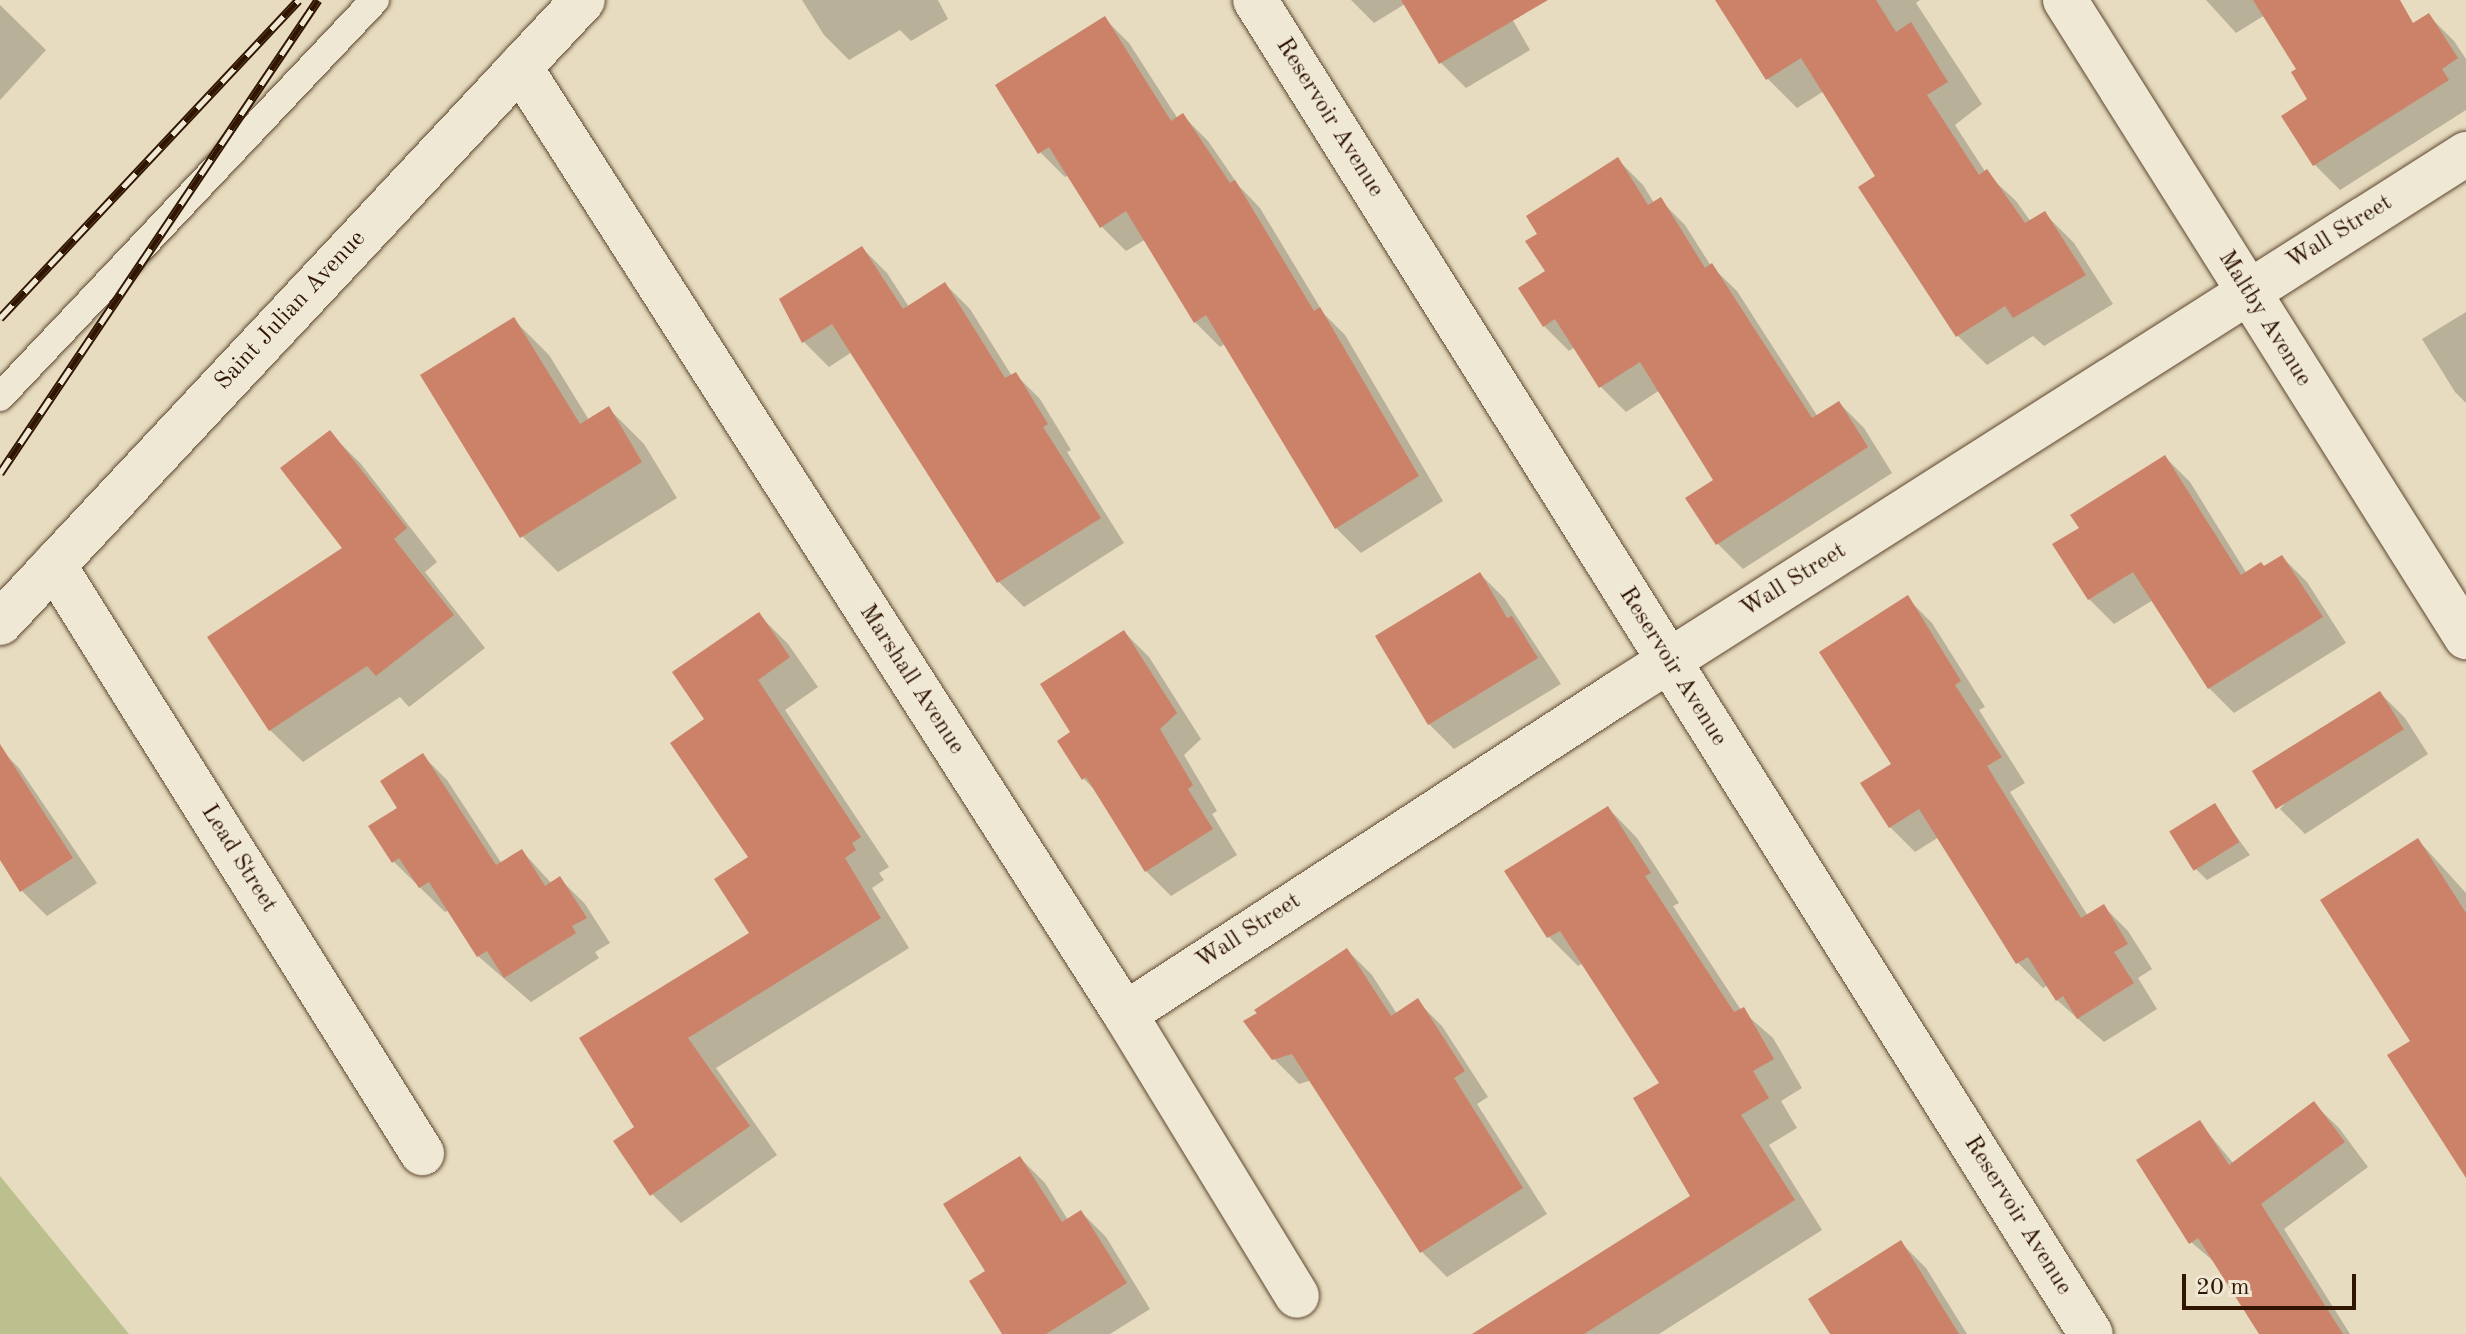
<!DOCTYPE html>
<html>
<head>
<meta charset="utf-8">
<style>
	body { margin:0 }
	#map { position:relative; width:2466px; height:1334px; overflow:hidden; background:#e7dcbf; font-family:"Old Standard TT",serif }
	div>[style] { position:absolute }
	.green>* { inset:0; background:#bcbf8e }
	.shadow>* { inset:0; background:#0003 }
	.building>* { inset:0; background:#cb8269; transform-origin:0 0 }
	.roads { filter:drop-shadow(0 0 2px #5e4730) drop-shadow(0 0 2px #5e4730) }
	.service>* { height:28px; margin:-14px; padding:0 14px; transform-origin:14px; border-radius:14px; background:#efe8d5 }
	.minor>* { height:44px; margin:-22px; padding:0 22px; transform-origin:22px; border-radius:22px; background:#efe8d5 }
	.tertiary>* { height:44px; margin:-22px; padding:0 22px; transform-origin:22px; border-radius:22px; background:#efe8d5 }
	.rail>* { height:9px; margin-top:-4.5px; transform-origin:0; background:repeating-linear-gradient(90deg,#efe8d5 0 18px,#301500 0 36px); box-sizing:border-box; border-block:2px solid #301500 }
	span { translate:-50% -50%; white-space:nowrap; text-align:center; line-height:1.15; -webkit-text-stroke:8px #efe8d5; paint-order:stroke }
	.street-label { font-size:24px; color:#301500 }
	.scale { position:absolute; left:2182px; top:1274px; width:174px; height:36px; box-sizing:border-box; border:4px solid #301500; border-top:0; padding-left:10px; font-size:24px; line-height:28px; white-space:nowrap; color:#301500; -webkit-text-stroke:6px #efe8d5; paint-order:stroke }
</style>
</head>
<body>
<div id="map">
	<div class="green">
		<i style="clip-path:polygon(0 1176px,129px 1334px,0 1334px)"></i>
	</div>
	<div class="shadow">
		<i style="clip-path:polygon(802px 0,938px 0,948px 19px,911px 41px,900px 30px,849px 60px,824px 35px)"></i>
		<i style="clip-path:polygon(1351px 0,1501px 0,1530px 50px,1466px 88px,1441px 63px,1405px 4px,1374px 23px)"></i>
		<i style="clip-path:polygon(1729px 0,1920px 0,1916px 3px,1982px 104px,1955px 125px,1986px 173px,2016px 201px,2031px 222px,2045px 214px,2074px 243px,2113px 304px,2044px 346px,2033px 336px,1987px 365px,1958px 336px,1861px 187px,1878px 176px,1824px 91px,1797px 108px,1768px 79px)"></i>
		<i style="clip-path:polygon(2206px 0,2356px 0,2414px 25px,2429px 16px,2454px 41px,2466px 59px,2466px 110px,2340px 190px,2315px 165px,2284px 116px,2310px 100px,2299px 69px,2265px 15px,2236px 33px)"></i>
		<i style="clip-path:polygon(0 5px,46px 50px,0 100px)"></i>
		<i style="clip-path:polygon(1104px 18px,1129px 43px,1178px 119px,1183px 116px,1208px 141px,1239px 186px,1260px 208px,1324px 314px,1345px 335px,1443px 501px,1361px 553px,1336px 528px,1226px 343px,1220px 347px,1195px 322px,1146px 239px,1126px 251px,1101px 226px,1069px 175px,1065px 177px,1040px 152px)"></i>
		<i style="clip-path:polygon(1618px 160px,1643px 185px,1654px 203px,1660px 200px,1685px 225px,1711px 266px,1737px 291px,1818px 417px,1839px 403px,1864px 428px,1892px 473px,1743px 569px,1718px 544px,1688px 498px,1716px 481px,1660px 390px,1626px 412px,1601px 387px,1575px 347px,1569px 351px,1544px 326px,1547px 272px,1540px 235px)"></i>
		<i style="clip-path:polygon(862px 248px,887px 273px,909px 307px,945px 284px,970px 309px,1012px 376px,1015px 374px,1040px 399px,1071px 450px,1067px 452px,1124px 543px,1024px 607px,999px 582px,852px 352px,829px 367px,804px 342px,782px 300px)"></i>
		<i style="clip-path:polygon(2466px 312px,2466px 403px,2455px 392px,2422px 339px)"></i>
		<i style="clip-path:polygon(513px 319px,549px 355px,589px 420px,609px 409px,644px 444px,677px 498px,558px 572px,522px 536px)"></i>
		<i style="clip-path:polygon(329px 432px,361px 464px,437px 562px,425px 572px,485px 648px,409px 707px,400px 697px,303px 762px,270px 730px,345px 548px)"></i>
		<i style="clip-path:polygon(2165px 457px,2190px 482px,2247px 574px,2282px 557px,2307px 582px,2346px 643px,2234px 713px,2209px 688px,2153px 600px,2114px 624px,2089px 599px,2081px 528px)"></i>
		<i style="clip-path:polygon(1480px 574px,1505px 599px,1561px 684px,1454px 749px,1429px 724px)"></i>
		<i style="clip-path:polygon(1907px 598px,1932px 623px,1985px 707px,1979px 710px,2025px 783px,2010px 792px,2088px 916px,2103px 906px,2128px 931px,2152px 969px,2138px 978px,2157px 1009px,2104px 1042px,2057px 1000px,2048px 985px,2043px 988px,2018px 963px,1939px 837px,1915px 852px,1890px 827px)"></i>
		<i style="clip-path:polygon(759px 615px,788px 644px,818px 687px,785px 710px,889px 867px,879px 873px,884px 880px,872px 888px,909px 948px,716px 1068px,777px 1155px,681px 1223px,652px 1194px,637px 1127px,581px 1039px,752px 933px,750px 858px,707px 719px)"></i>
		<i style="clip-path:polygon(1124px 632px,1149px 657px,1201px 739px,1184px 755px,1217px 811px,1212px 814px,1237px 855px,1171px 896px,1146px 871px,1099px 794px,1084px 779px,1060px 742px,1073px 733px)"></i>
		<i style="clip-path:polygon(2380px 693px,2405px 718px,2428px 754px,2305px 834px,2280px 809px)"></i>
		<i style="clip-path:polygon(0 749px,19px 768px,97px 883px,47px 916px,22px 891px,0 857px)"></i>
		<i style="clip-path:polygon(422px 755px,447px 780px,502px 864px,522px 851px,552px 884px,560px 879px,585px 904px,610px 943px,595px 952px,599px 958px,531px 1002px,478px 956px,449px 910px,445px 912px,393px 861px,400px 808px)"></i>
		<i style="clip-path:polygon(2214px 806px,2250px 855px,2207px 880px,2195px 868px,2172px 831px)"></i>
		<i style="clip-path:polygon(1608px 808px,1637px 838px,1679px 903px,1673px 906px,1741px 1010px,1773px 1038px,1802px 1088px,1781px 1101px,1797px 1128px,1769px 1145px,1822px 1230px,1659px 1334px,1498px 1334px,1693px 1197px,1662px 1083px,1583px 963px,1578px 966px,1549px 937px,1507px 872px)"></i>
		<i style="clip-path:polygon(2418px 840px,2466px 893px,2466px 1174px,2413px 1041px)"></i>
		<i style="clip-path:polygon(1347px 950px,1372px 975px,1397px 1014px,1417px 1001px,1442px 1026px,1488px 1097px,1477px 1104px,1547px 1214px,1447px 1277px,1422px 1252px,1312px 1080px,1299px 1084px,1274px 1059px)"></i>
		<i style="clip-path:polygon(2314px 1104px,2339px 1128px,2368px 1167px,2284px 1229px,2350px 1334px,2261px 1334px,2218px 1265px,2191px 1242px,2199px 1122px,2234px 1164px)"></i>
		<i style="clip-path:polygon(1020px 1158px,1045px 1183px,1068px 1220px,1081px 1212px,1106px 1237px,1150px 1309px,1110px 1334px,1005px 1334px,987px 1272px)"></i>
		<i style="clip-path:polygon(1901px 1243px,1926px 1268px,1967px 1334px,1832px 1334px)"></i>
	</div>
	<div class="building">
		<i style="clip-path:polygon(1401px 0,1548px 0,1439px 64px)"></i>
		<i style="clip-path:polygon(1715px 0,1876px 0,1896px 32px,1911px 22px,1948px 82px,1927px 95px,1979px 175px,1987px 169px,2025px 223px,2045px 211px,2086px 275px,2013px 318px,2005px 306px,1956px 337px,1858px 187px,1875px 176px,1801px 58px,1766px 80px)"></i>
		<i style="clip-path:polygon(2253px 0,2400px 0,2413px 23px,2429px 13px,2458px 58px,2442px 69px,2449px 80px,2313px 166px,2281px 116px,2307px 99px,2291px 72px,2296px 69px)"></i>
		<i style="clip-path:polygon(1105px 16px,1171px 121px,1183px 113px,1230px 183px,1235px 180px,1314px 311px,1320px 307px,1419px 476px,1335px 529px,1206px 315px,1194px 323px,1126px 211px,1100px 228px,1049px 147px,1038px 154px,995px 85px)"></i>
		<i style="clip-path:polygon(1618px 157px,1648px 205px,1661px 197px,1705px 268px,1712px 263px,1812px 418px,1839px 401px,1868px 447px,1716px 545px,1685px 498px,1713px 480px,1640px 362px,1599px 388px,1555px 319px,1543px 327px,1518px 288px,1545px 271px,1525px 241px,1537px 234px,1526px 216px)"></i>
		<i style="clip-path:polygon(862px 246px,903px 309px,945px 282px,1005px 378px,1016px 372px,1048px 424px,1043px 427px,1101px 518px,997px 583px,832px 324px,802px 343px,779px 299px)"></i>
		<i style="clip-path:polygon(514px 317px,580px 424px,609px 406px,642px 462px,520px 538px,420px 375px)"></i>
		<i style="clip-path:polygon(330px 430px,407px 528px,394px 539px,454px 615px,376px 676px,367px 666px,269px 731px,207px 637px,342px 548px,280px 468px)"></i>
		<i style="clip-path:polygon(2165px 455px,2241px 575px,2261px 562px,2264px 566px,2282px 555px,2323px 617px,2208px 689px,2133px 572px,2088px 600px,2052px 544px,2079px 528px,2070px 515px)"></i>
		<i style="clip-path:polygon(1480px 572px,1507px 618px,1512px 616px,1538px 658px,1428px 725px,1375px 636px)"></i>
		<i style="clip-path:polygon(1908px 595px,1961px 681px,1955px 685px,2002px 757px,1987px 766px,2081px 918px,2104px 904px,2128px 944px,2114px 952px,2134px 983px,2077px 1019px,2063px 996px,2056px 1001px,2028px 957px,2016px 964px,1919px 809px,1889px 828px,1860px 783px,1891px 764px,1819px 652px)"></i>
		<i style="clip-path:polygon(759px 612px,790px 657px,758px 680px,861px 837px,852px 843px,856px 850px,845px 858px,881px 918px,688px 1038px,750px 1126px,650px 1196px,613px 1141px,634px 1127px,579px 1038px,749px 933px,714px 879px,748px 857px,670px 743px,704px 719px,672px 672px)"></i>
		<i style="clip-path:polygon(1124px 630px,1177px 713px,1160px 729px,1193px 785px,1188px 789px,1213px 829px,1145px 872px,1086px 777px,1082px 780px,1057px 741px,1070px 732px,1040px 684px)"></i>
		<i style="left:2380px;top:691px;width:45px;height:151px;rotate:58deg"></i>
		<i style="clip-path:polygon(0 744px,73px 858px,20px 892px,0 860px)"></i>
		<i style="clip-path:polygon(423px 753px,496px 865px,522px 849px,545px 886px,560px 876px,587px 918px,572px 926px,576px 933px,504px 978px,487px 951px,477px 957px,429px 882px,419px 888px,399px 858px,392px 863px,368px 826px,397px 808px,380px 781px)"></i>
		<i style="left:2215px;top:803px;width:46px;height:54px;rotate:58deg"></i>
		<i style="clip-path:polygon(1608px 806px,1651px 873px,1645px 876px,1734px 1012px,1744px 1007px,1774px 1059px,1753px 1071px,1769px 1098px,1741px 1115px,1795px 1200px,1584px 1334px,1472px 1334px,1690px 1196px,1633px 1098px,1659px 1083px,1560px 931px,1547px 938px,1504px 871px)"></i>
		<i style="clip-path:polygon(2418px 838px,2466px 913px,2466px 1178px,2387px 1055px,2410px 1041px,2320px 900px)"></i>
		<i style="clip-path:polygon(1347px 948px,1391px 1016px,1418px 998px,1465px 1071px,1454px 1078px,1523px 1188px,1420px 1253px,1292px 1054px,1272px 1060px,1243px 1021px,1257px 1013px,1254px 1010px)"></i>
		<i style="clip-path:polygon(2314px 1101px,2345px 1142px,2261px 1204px,2343px 1334px,2259px 1334px,2198px 1238px,2189px 1244px,2136px 1160px,2200px 1120px,2229px 1165px)"></i>
		<i style="clip-path:polygon(1020px 1156px,1062px 1222px,1081px 1210px,1127px 1283px,1046px 1334px,1002px 1334px,969px 1281px,985px 1271px,943px 1204px)"></i>
		<i style="clip-path:polygon(1901px 1240px,1959px 1334px,1830px 1334px,1808px 1299px)"></i>
	</div>
	<div class="roads">
		<div class="service">
			<i style="left:0;top:397px;width:546px;rotate:-46.63deg"></i>
		</div>
		<div class="minor">
			<i style="left:1255px;top:0;width:1574px;rotate:57.93deg"></i>
			<i style="left:520px;top:67px;width:1124px;rotate:57.43deg"></i>
			<i style="left:1125px;top:1014px;width:330px;rotate:58.6deg"></i>
			<i style="left:54px;top:565px;width:694px;rotate:57.96deg"></i>
			<i style="left:1125px;top:1014px;width:594px;rotate:-33.05deg"></i>
			<i style="left:1623px;top:690px;width:999px;rotate:-32.45deg"></i>
		</div>
		<div class="tertiary">
			<i style="left:2065px;top:0;width:753px;rotate:57.81deg"></i>
			<i style="left:0;top:623px;width:853px;rotate:-46.9deg"></i>
		</div>
	</div>
	<div class="rail">
		<i style="left:0;top:318px;width:436px;rotate:-46.8deg"></i>
		<i style="left:0;top:473px;width:570px;rotate:-56.09deg"></i>
	</div>
	<div class="street-label">
		<span style="left:1329px;top:118px;rotate:58deg">Reservoir Avenue</span>
		<span style="left:2340px;top:233px;rotate:-32deg">Wall Street</span>
		<span style="left:291px;top:311px;rotate:-47deg">Saint Julian Avenue</span>
		<span style="left:2264px;top:319px;rotate:58deg">Maltby Avenue</span>
		<span style="left:1794px;top:581px;rotate:-32deg">Wall Street</span>
		<span style="left:1672px;top:667px;rotate:58deg">Reservoir Avenue</span>
		<span style="left:911px;top:680px;rotate:57deg">Marshall Avenue</span>
		<span style="left:238px;top:859px;rotate:58deg">Lead Street</span>
		<span style="left:1249px;top:932px;rotate:-33deg">Wall Street</span>
		<span style="left:2017px;top:1216px;rotate:58deg">Reservoir Avenue</span>
	</div>
	<div class="scale">20 m</div>
</div>
</body>
</html>
